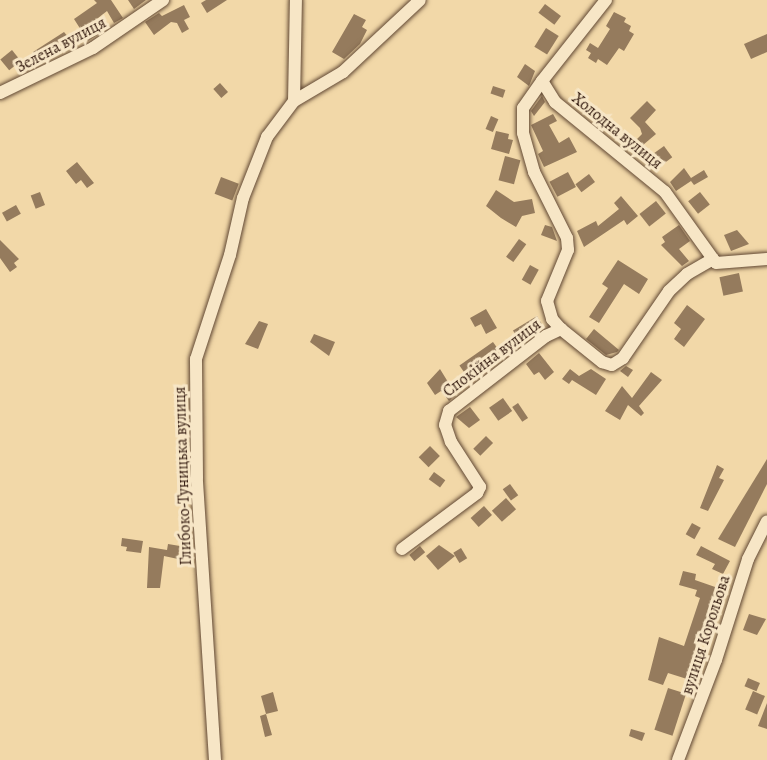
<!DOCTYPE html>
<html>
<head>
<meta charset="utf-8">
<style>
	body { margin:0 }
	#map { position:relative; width:767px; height:760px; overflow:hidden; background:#f2d8a8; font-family:Alegreya,serif }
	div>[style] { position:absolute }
	.building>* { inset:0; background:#957b5d; transform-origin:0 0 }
	.roads { filter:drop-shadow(0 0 2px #604733) drop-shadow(0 0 2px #604733) }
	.minor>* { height:12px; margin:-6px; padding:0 6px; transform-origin:6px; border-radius:6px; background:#f7e6c6 }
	span { translate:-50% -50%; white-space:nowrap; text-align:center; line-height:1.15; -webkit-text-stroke:6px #f7e6c6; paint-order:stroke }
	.street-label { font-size:16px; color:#30170c }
</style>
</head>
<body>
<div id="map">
	<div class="building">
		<i style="clip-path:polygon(94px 0,111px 0,123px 18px,114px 23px,107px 11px,93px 22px,99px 34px,88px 41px,74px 19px,97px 3px)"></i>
		<i style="clip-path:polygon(128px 0,146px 0,134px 9px)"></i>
		<i style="clip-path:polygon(206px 0,227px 0,207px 13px,201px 3px)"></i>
		<i style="left:545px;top:4px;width:20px;height:11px;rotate:37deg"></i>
		<i style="clip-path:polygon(184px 5px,190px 17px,184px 20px,189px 29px,182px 33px,177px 23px,171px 22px,154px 35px,145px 22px,159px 13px,162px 16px)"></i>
		<i style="clip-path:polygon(614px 12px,626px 18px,624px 22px,631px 26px,629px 31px,634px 34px,624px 51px,619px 48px,607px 65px,598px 59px,596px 63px,588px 58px,591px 53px,586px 50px,590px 43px,598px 48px,610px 29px,606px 26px)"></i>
		<i style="clip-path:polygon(354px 14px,366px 20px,362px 27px,367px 30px,360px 44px,344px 59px,332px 52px)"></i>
		<i style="left:546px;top:28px;width:15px;height:22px;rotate:32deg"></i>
		<i style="clip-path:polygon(64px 32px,75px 45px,38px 60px,33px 52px)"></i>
		<i style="clip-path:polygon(767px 34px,767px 52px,751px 59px,744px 44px)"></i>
		<i style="left:12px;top:50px;width:14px;height:15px;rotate:51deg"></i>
		<i style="clip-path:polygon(525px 64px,535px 71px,529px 86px,517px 77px)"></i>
		<i style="left:220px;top:83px;width:12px;height:9px;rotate:48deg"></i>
		<i style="left:493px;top:86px;width:13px;height:8px;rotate:18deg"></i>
		<i style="clip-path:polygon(542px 96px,545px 102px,534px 116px,531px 111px)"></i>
		<i style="clip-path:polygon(647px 101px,656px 110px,645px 122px,656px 134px,643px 145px,637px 139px,642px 134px,640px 128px,630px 118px)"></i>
		<i style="clip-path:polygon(553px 114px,557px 121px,549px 125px,559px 143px,569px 137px,577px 152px,544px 167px,538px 154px,543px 151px,531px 125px)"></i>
		<i style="left:491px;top:116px;width:8px;height:14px;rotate:23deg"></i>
		<i style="clip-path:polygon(496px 131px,509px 134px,508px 139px,513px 140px,509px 154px,491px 149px)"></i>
		<i style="left:664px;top:146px;width:14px;height:12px;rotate:54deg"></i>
		<i style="left:505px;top:156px;width:16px;height:25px;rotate:15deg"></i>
		<i style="clip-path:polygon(77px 162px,94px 183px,87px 188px,81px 180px,76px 184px,66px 171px)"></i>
		<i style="clip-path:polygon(684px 168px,691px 178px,704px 170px,708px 177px,694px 185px,691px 181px,676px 191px,670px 182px)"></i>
		<i style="left:568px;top:172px;width:17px;height:21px;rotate:62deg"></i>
		<i style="left:589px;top:174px;width:10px;height:17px;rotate:53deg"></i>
		<i style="left:221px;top:177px;width:19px;height:18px;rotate:21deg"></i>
		<i style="clip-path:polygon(496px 190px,514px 202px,532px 199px,535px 213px,522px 216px,516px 227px,501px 218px,486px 206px)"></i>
		<i style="left:40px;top:192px;width:14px;height:10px;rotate:69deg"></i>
		<i style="left:700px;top:192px;width:16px;height:15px;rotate:52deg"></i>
		<i style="clip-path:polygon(621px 196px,638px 216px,627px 225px,624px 220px,584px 247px,577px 231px,596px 221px,598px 226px,619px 209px,614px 203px)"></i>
		<i style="left:656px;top:201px;width:16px;height:21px;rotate:52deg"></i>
		<i style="left:16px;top:205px;width:10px;height:16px;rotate:61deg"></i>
		<i style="clip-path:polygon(545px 225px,552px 227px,557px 241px,541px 235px)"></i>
		<i style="clip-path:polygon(679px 225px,690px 241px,679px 249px,689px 261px,682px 266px,661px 245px,665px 242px,662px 237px)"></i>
		<i style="clip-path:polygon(737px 230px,749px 244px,731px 251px,724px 235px)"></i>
		<i style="left:519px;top:239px;width:9px;height:22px;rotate:36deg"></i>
		<i style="clip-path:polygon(0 240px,19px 259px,14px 263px,17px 267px,10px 272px,0 258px)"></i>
		<i style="clip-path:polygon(618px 260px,648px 279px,639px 294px,624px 284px,599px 323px,589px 317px,608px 288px,602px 284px)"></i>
		<i style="left:530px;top:265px;width:10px;height:17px;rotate:29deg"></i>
		<i style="left:739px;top:273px;width:19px;height:20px;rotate:78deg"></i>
		<i style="clip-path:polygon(687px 305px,705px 319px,684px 347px,674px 339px,681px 329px,674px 323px)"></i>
		<i style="clip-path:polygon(486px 309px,497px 328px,486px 334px,481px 324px,475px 327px,470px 318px)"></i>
		<i style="left:537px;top:316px;width:12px;height:28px;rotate:59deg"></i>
		<i style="clip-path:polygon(259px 321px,268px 324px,258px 349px,245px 344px)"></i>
		<i style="clip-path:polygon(594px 329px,619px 350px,617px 352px,606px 355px,586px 339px)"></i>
		<i style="clip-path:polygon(314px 334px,335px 342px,329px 356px,310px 342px)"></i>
		<i style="left:493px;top:342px;width:16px;height:41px;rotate:55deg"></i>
		<i style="clip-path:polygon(539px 353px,554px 372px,545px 380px,539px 372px,534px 375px,526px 364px)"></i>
		<i style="clip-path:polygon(626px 366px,633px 370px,628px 377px,620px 371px)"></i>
		<i style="clip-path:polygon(440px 369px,456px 395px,449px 401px,441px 391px,435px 395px,427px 383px)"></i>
		<i style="clip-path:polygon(570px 369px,579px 376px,591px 369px,606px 379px,596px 395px,572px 380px,569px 384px,562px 379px)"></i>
		<i style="clip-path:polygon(651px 372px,662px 380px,639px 406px,644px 413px,641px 416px,628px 405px,620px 420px,605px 411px,622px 386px,632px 398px)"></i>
		<i style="left:503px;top:398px;width:16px;height:17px;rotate:55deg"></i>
		<i style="left:518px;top:403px;width:18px;height:7px;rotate:56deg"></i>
		<i style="clip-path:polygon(470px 407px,480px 420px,469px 428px,456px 417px)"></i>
		<i style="left:486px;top:436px;width:10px;height:18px;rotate:45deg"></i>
		<i style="left:430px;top:446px;width:14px;height:16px;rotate:45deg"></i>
		<i style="clip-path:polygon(767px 459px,767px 484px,735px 547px,718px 539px)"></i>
		<i style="clip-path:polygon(717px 465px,724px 469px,719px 478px,724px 480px,708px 511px,700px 508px)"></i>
		<i style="left:434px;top:472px;width:14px;height:9px;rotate:36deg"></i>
		<i style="left:510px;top:484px;width:14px;height:9px;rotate:54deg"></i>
		<i style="left:506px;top:498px;width:15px;height:19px;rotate:48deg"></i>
		<i style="left:484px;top:506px;width:12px;height:18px;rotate:48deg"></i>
		<i style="left:692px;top:523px;width:10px;height:13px;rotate:29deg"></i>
		<i style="clip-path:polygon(122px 538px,143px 541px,141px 553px,126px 551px,127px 547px,121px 546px)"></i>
		<i style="clip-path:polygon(168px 544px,180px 546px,178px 559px,164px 556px,160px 588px,147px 588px,149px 547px,167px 550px)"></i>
		<i style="clip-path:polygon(439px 545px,455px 556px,438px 570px,426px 556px)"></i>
		<i style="left:420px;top:546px;width:8px;height:14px;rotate:50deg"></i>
		<i style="clip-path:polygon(701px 546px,730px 561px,723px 574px,712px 569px,715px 564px,696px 555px)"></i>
		<i style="left:461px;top:548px;width:12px;height:9px;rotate:59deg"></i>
		<i style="clip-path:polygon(683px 571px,696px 574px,695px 580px,718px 588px,687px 679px,668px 673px,663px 685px,648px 680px,659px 637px,684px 646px,700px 598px,695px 596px,697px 590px,679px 585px)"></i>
		<i style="clip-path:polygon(749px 614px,766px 619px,757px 635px,743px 630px)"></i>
		<i style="left:748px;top:678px;width:13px;height:9px;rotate:23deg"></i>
		<i style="left:668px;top:688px;width:19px;height:44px;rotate:18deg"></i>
		<i style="left:753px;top:691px;width:13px;height:20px;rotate:23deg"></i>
		<i style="clip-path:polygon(273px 692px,278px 711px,266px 714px,272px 735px,265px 737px,260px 716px,266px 714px,261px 696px)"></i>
		<i style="clip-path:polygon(767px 703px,767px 729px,758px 726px)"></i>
		<i style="clip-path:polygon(631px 729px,645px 733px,642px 741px,629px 736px)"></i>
	</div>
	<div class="roads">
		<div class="minor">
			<i style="left:606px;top:0;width:103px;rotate:128.3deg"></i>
			<i style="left:542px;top:81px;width:25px;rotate:58deg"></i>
			<i style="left:555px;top:102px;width:142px;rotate:39.3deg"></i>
			<i style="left:665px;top:192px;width:87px;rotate:54.3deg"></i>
			<i style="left:716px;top:263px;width:51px;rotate:-4.5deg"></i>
			<i style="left:542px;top:81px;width:33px;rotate:125deg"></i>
			<i style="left:523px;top:108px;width:25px;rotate:90deg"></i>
			<i style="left:523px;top:133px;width:41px;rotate:74.2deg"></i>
			<i style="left:534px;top:172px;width:74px;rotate:63.4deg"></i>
			<i style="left:567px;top:238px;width:12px;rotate:85deg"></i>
			<i style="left:568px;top:250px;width:55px;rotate:112.4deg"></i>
			<i style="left:547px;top:301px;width:19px;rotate:74deg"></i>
			<i style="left:552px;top:319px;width:13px;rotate:48deg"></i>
			<i style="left:561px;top:329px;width:53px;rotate:38.8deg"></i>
			<i style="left:602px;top:362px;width:10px;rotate:17deg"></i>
			<i style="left:612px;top:365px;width:13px;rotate:-32deg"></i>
			<i style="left:623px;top:358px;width:81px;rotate:-55.5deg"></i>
			<i style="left:669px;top:291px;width:25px;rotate:-43deg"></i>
			<i style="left:687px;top:274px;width:30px;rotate:-30deg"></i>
			<i style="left:0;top:93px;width:103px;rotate:-25.8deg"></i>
			<i style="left:93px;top:48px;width:85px;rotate:-34.4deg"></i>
			<i style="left:294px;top:101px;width:57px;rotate:-30.6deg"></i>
			<i style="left:343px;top:72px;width:105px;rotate:-43.1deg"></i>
			<i style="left:402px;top:549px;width:94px;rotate:-36.7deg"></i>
			<i style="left:477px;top:493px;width:7px;rotate:-63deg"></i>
			<i style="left:480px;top:487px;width:54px;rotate:-122.8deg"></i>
			<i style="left:451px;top:442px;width:18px;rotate:-109deg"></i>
			<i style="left:445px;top:425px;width:15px;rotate:-74deg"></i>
			<i style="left:449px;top:411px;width:123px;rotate:-37.7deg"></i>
			<i style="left:546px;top:336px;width:17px;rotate:-25deg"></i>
			<i style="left:215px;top:760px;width:283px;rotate:-93.7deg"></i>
			<i style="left:197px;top:478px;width:119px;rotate:-90.5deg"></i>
			<i style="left:196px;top:359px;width:109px;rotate:-71.9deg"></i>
			<i style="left:230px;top:255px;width:58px;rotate:-77.2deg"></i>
			<i style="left:243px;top:198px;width:66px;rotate:-68.5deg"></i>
			<i style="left:267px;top:137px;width:45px;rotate:-53.1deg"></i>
			<i style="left:294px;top:101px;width:101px;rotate:-88.9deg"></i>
			<i style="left:678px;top:760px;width:107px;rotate:-69.2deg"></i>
			<i style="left:716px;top:660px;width:106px;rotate:-72.4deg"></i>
			<i style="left:748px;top:559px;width:42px;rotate:-63.4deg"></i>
		</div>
	</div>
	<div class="street-label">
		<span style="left:61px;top:45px;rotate:-28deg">Зелена вулиця</span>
		<span style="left:617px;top:131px;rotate:39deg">Холодна вулиця</span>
		<span style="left:492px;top:358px;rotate:-37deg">Спокійна вулиця</span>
		<span style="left:183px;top:476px;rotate:-92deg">Глибоко-Туницька вулиця</span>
		<span style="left:706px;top:635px;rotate:-72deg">вулиця Корольова</span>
	</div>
</div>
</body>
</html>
